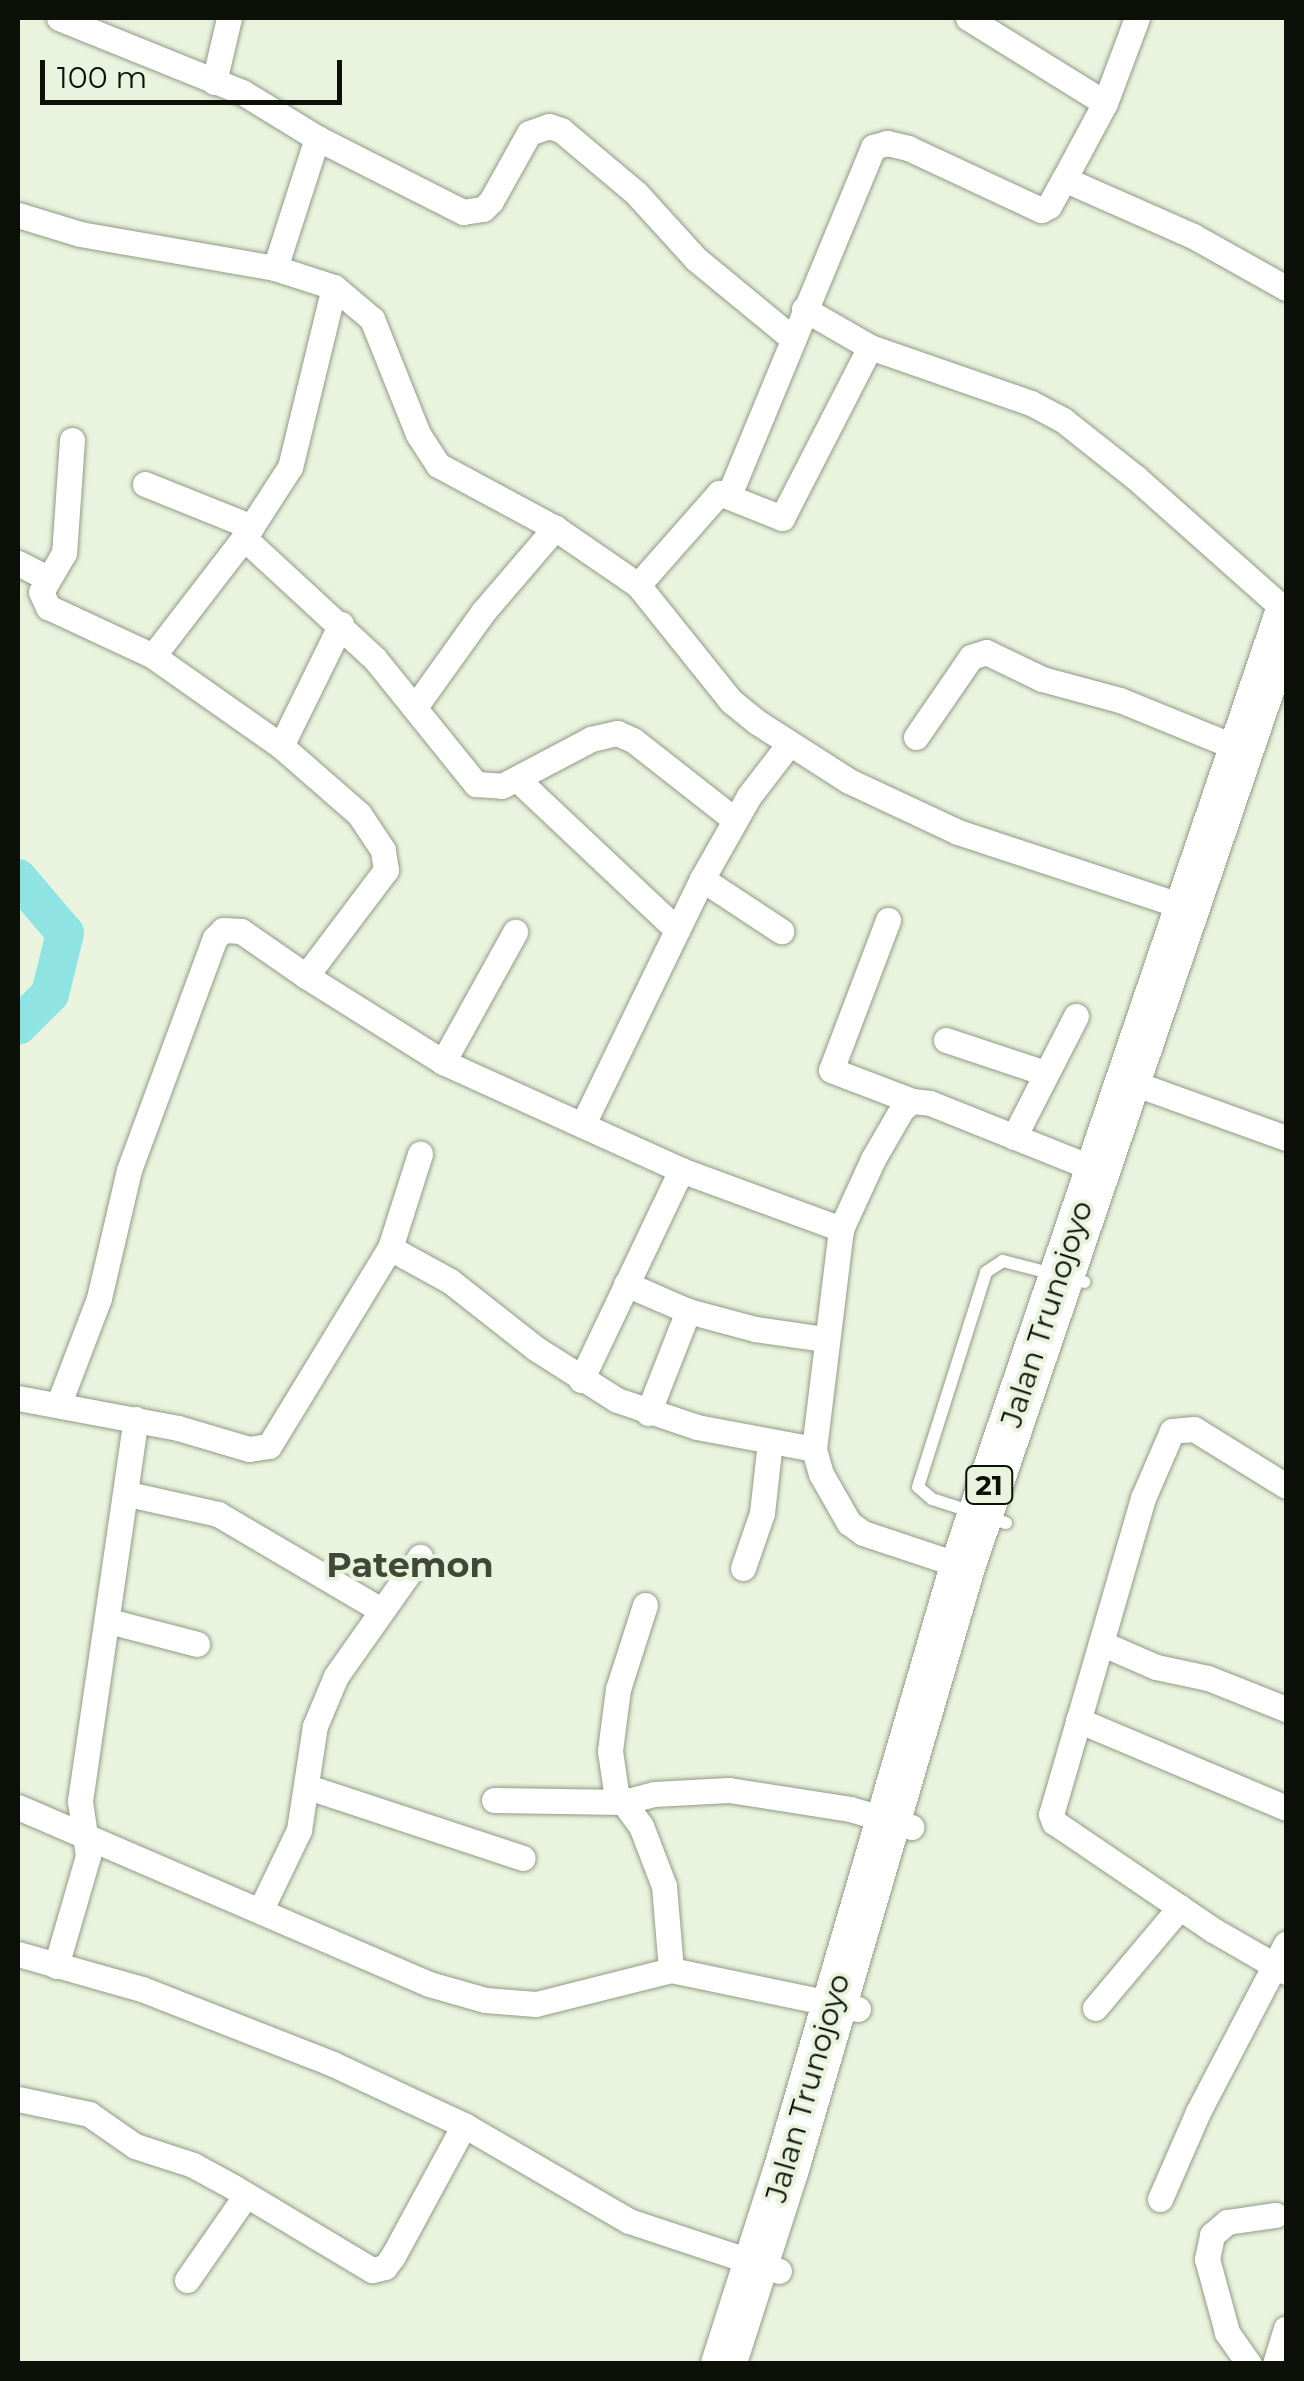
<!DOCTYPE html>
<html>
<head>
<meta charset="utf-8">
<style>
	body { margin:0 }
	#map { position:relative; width:1304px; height:2381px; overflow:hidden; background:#e9f3dd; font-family:Montserrat,sans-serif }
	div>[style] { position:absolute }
	.river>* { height:38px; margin:-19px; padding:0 19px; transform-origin:19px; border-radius:19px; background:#8fe4e3 }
	.roads { filter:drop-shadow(0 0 2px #919b87) drop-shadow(0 0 2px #919b87) }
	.lane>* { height:12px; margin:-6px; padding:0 6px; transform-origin:6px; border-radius:6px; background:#fff }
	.street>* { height:25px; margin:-12.5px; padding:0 12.5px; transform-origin:12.5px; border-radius:12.5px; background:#fff }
	.highway>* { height:45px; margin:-22.5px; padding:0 22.5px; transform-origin:22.5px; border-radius:22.5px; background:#fff }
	span { translate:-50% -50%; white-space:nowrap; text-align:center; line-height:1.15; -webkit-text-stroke:8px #e9f3dd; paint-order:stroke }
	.shield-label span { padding:2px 8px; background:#e9f3dd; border:2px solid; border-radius:8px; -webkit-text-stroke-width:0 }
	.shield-label { font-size:28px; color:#0d1009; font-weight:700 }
	.street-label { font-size:30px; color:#0d1009 }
	.quarter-label { font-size:35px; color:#404937; font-weight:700 }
	.frame { position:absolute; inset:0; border:20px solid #0d1009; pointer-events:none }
	.scale { position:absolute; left:40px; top:60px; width:302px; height:45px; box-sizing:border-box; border:5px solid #0d1009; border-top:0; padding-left:12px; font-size:30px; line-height:35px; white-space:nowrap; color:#0d1009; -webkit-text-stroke:8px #e9f3dd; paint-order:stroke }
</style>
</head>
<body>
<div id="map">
	<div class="river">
		<i style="left:18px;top:878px;width:72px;rotate:49.5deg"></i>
		<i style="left:65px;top:933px;width:63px;rotate:103.8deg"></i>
		<i style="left:50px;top:994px;width:45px;rotate:135deg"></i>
	</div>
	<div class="roads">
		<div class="lane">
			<i style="left:1006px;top:1523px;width:78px;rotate:-162deg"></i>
			<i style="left:932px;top:1499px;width:18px;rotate:-139deg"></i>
			<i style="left:918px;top:1487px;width:225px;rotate:-72.4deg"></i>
			<i style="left:986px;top:1272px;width:20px;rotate:-33deg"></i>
			<i style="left:1003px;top:1261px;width:84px;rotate:14.5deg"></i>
		</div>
		<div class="street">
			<i style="left:59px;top:18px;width:197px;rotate:22deg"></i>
			<i style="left:242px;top:92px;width:88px;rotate:31.5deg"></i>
			<i style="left:317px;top:138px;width:164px;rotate:26.9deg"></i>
			<i style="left:463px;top:212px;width:20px;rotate:-9deg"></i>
			<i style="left:483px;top:209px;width:11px;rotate:-45deg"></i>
			<i style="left:491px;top:201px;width:78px;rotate:-60.8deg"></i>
			<i style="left:529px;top:133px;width:21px;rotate:-19deg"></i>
			<i style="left:549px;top:126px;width:13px;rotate:18deg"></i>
			<i style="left:561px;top:130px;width:98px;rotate:40deg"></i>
			<i style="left:636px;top:193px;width:89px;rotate:47.7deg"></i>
			<i style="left:696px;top:259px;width:124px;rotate:39.5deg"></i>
			<i style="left:968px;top:18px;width:161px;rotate:31.8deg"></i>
			<i style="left:1105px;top:103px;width:91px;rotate:-69.4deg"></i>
			<i style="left:214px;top:82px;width:66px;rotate:-76.8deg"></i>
			<i style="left:1105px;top:103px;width:86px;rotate:118.3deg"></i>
			<i style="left:1064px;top:179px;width:141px;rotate:23.8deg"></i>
			<i style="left:1193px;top:236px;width:107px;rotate:29.2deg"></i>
			<i style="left:18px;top:215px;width:65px;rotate:17deg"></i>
			<i style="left:80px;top:234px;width:198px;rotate:9.9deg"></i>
			<i style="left:275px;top:268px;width:62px;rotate:17.9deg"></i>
			<i style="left:334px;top:287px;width:50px;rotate:40.1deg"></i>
			<i style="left:372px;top:319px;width:124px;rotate:68.2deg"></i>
			<i style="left:418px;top:434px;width:37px;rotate:57deg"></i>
			<i style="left:438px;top:465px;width:133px;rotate:28.3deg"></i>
			<i style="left:555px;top:528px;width:101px;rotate:34.5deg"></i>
			<i style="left:638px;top:585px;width:149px;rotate:51.3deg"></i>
			<i style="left:731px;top:701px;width:33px;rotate:39deg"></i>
			<i style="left:757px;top:722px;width:109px;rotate:32.7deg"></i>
			<i style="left:849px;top:781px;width:120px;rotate:25.1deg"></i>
			<i style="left:958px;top:832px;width:239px;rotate:18.3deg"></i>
			<i style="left:275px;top:268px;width:137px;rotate:-72.1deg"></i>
			<i style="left:334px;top:287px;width:185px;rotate:103.7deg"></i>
			<i style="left:290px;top:467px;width:85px;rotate:122.9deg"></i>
			<i style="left:244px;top:538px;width:178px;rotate:42.7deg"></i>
			<i style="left:375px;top:659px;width:161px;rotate:51.1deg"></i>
			<i style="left:476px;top:784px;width:26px;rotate:4deg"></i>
			<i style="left:502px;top:786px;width:101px;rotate:-27.8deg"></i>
			<i style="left:591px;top:739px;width:27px;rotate:-13deg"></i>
			<i style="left:617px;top:733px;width:17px;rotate:24deg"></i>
			<i style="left:633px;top:740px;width:130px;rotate:38.1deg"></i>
			<i style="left:804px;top:309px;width:76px;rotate:29.9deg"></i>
			<i style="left:870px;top:347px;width:170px;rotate:19.2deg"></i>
			<i style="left:1031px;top:403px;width:36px;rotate:28deg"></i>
			<i style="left:1063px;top:420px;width:92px;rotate:38.4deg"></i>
			<i style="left:1135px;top:477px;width:202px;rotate:41.6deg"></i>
			<i style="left:72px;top:440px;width:113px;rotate:94deg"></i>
			<i style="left:64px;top:553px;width:45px;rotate:120.5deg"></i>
			<i style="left:41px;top:592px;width:17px;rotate:65deg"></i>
			<i style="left:48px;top:607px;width:116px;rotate:25deg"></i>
			<i style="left:153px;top:656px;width:156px;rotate:35.1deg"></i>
			<i style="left:281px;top:746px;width:136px;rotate:-63.8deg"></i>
			<i style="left:145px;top:484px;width:115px;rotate:21.9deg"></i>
			<i style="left:729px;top:495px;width:377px;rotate:-67.5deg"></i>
			<i style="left:873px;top:147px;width:15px;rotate:-16deg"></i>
			<i style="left:887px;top:143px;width:22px;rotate:13deg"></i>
			<i style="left:908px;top:148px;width:147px;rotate:25deg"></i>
			<i style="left:1041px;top:210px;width:9px;rotate:-27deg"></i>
			<i style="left:1049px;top:206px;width:31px;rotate:-61deg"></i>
			<i style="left:18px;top:563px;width:31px;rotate:27deg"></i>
			<i style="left:638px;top:585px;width:123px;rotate:-48.6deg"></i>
			<i style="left:719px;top:493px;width:68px;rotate:21.6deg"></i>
			<i style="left:782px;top:518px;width:192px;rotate:-62.8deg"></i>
			<i style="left:153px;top:656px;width:149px;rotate:-52.4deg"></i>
			<i style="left:415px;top:707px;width:117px;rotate:-54.4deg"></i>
			<i style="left:483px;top:612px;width:111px;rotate:-49.4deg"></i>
			<i style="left:916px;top:737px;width:97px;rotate:-55.5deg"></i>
			<i style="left:971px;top:657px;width:16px;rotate:-18deg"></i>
			<i style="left:986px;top:652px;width:62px;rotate:25.7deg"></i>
			<i style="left:1042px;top:679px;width:81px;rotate:15.1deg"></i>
			<i style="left:1120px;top:700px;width:130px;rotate:22.2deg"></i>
			<i style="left:517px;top:779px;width:220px;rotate:43.3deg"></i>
			<i style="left:702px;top:879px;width:95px;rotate:33.4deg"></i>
			<i style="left:888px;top:920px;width:160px;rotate:110.8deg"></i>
			<i style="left:831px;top:1070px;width:87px;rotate:20.9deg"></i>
			<i style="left:306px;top:976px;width:162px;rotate:32.1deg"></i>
			<i style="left:443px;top:1062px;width:261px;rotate:24.4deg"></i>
			<i style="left:681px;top:1170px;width:171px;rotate:20.2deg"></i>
			<i style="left:946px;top:1040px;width:104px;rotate:18.4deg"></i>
			<i style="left:443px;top:1062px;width:149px;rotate:-61deg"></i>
			<i style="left:1125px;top:1080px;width:171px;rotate:19.8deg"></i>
			<i style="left:583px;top:1124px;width:272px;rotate:-64.1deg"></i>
			<i style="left:702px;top:879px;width:95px;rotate:-60.5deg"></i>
			<i style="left:749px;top:796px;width:66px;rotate:-52.4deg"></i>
			<i style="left:1014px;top:1137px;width:136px;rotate:-62.9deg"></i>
			<i style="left:390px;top:1248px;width:68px;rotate:28.8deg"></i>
			<i style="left:450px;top:1281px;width:108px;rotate:38.2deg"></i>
			<i style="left:535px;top:1348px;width:97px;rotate:32.4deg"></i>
			<i style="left:617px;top:1400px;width:84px;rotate:18.6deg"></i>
			<i style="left:697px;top:1427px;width:119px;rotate:10.6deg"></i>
			<i style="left:626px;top:1284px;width:68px;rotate:23.5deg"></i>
			<i style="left:688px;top:1311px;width:69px;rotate:15deg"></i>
			<i style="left:755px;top:1329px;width:71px;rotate:8.1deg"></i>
			<i style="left:581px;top:1380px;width:233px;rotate:-64.5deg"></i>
			<i style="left:18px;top:1398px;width:163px;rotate:10.6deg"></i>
			<i style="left:178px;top:1428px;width:74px;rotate:16.5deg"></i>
			<i style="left:249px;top:1449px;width:20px;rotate:-9deg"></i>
			<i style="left:269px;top:1446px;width:232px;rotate:-58.6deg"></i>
			<i style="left:390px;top:1248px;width:99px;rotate:-72.3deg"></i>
			<i style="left:59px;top:1403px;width:112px;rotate:-69.1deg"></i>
			<i style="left:99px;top:1298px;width:131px;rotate:-76.8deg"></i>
			<i style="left:129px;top:1170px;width:247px;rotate:-69.7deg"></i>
			<i style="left:215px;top:938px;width:11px;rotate:-45deg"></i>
			<i style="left:223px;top:930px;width:18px;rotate:3deg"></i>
			<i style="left:241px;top:931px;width:79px;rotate:34.7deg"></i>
			<i style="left:306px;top:976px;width:133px;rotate:-53deg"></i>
			<i style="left:386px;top:870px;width:20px;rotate:-99deg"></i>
			<i style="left:383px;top:850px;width:43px;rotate:-123.7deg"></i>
			<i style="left:359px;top:814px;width:103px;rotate:-138.9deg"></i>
			<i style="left:648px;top:1413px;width:110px;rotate:-68.6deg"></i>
			<i style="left:1286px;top:1486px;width:108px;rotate:-148.2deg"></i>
			<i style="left:1194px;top:1429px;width:22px;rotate:175deg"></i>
			<i style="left:1172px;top:1431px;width:73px;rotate:113.4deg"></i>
			<i style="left:1143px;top:1498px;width:329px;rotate:106.2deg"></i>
			<i style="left:1051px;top:1814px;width:9px;rotate:69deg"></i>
			<i style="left:1054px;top:1822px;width:192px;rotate:34.2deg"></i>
			<i style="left:1213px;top:1930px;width:84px;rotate:29.9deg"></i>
			<i style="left:128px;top:1494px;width:92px;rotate:12.5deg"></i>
			<i style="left:218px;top:1514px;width:187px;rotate:30.5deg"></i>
			<i style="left:962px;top:1566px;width:104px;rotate:-161.6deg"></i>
			<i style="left:863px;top:1533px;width:17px;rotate:-144deg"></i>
			<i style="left:849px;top:1523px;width:56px;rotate:-119.7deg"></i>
			<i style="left:821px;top:1474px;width:26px;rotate:-106deg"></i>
			<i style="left:814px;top:1449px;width:222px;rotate:-83deg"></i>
			<i style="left:841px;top:1229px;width:77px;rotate:-65.4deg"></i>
			<i style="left:873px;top:1159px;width:58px;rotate:-59.9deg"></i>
			<i style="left:902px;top:1109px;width:13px;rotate:-39deg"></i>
			<i style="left:912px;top:1101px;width:18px;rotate:6deg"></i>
			<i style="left:930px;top:1103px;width:178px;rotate:21.8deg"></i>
			<i style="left:743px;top:1568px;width:58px;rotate:-70.9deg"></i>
			<i style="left:762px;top:1513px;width:71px;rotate:-83.6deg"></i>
			<i style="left:645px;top:1605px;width:88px;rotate:107.8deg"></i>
			<i style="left:618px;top:1689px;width:63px;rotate:97.4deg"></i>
			<i style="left:610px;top:1751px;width:41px;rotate:81.7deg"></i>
			<i style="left:616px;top:1792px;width:42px;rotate:53.7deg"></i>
			<i style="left:641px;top:1826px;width:64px;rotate:69deg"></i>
			<i style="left:664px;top:1886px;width:84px;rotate:85.2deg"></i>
			<i style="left:109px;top:1621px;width:91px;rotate:14.6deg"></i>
			<i style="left:1101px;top:1643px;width:60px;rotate:23.6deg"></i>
			<i style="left:1156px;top:1667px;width:53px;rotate:11.9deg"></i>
			<i style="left:1208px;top:1678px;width:84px;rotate:21.7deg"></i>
			<i style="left:1078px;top:1720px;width:226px;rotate:22.9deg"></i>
			<i style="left:308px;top:1787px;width:226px;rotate:18.3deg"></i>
			<i style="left:494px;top:1800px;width:130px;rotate:0.9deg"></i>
			<i style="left:624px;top:1802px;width:31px;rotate:-15deg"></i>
			<i style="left:654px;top:1794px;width:75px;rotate:-3.1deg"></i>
			<i style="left:729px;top:1790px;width:122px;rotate:8.9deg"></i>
			<i style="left:850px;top:1809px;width:64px;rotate:16.4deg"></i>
			<i style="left:18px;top:1807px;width:447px;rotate:23.3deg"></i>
			<i style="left:429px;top:1984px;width:58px;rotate:15.9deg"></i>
			<i style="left:485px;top:2000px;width:51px;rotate:4.5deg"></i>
			<i style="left:536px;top:2004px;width:139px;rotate:-14.1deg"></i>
			<i style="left:671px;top:1970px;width:191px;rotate:11.8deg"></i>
			<i style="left:261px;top:1909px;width:88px;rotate:-64.3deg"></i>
			<i style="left:299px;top:1830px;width:105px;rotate:-81.3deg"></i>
			<i style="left:315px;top:1726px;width:54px;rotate:-67.2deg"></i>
			<i style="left:336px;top:1676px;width:146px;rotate:-54.8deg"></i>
			<i style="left:18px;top:1954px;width:129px;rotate:15.8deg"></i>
			<i style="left:142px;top:1989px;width:205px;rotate:21.4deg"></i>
			<i style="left:333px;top:2064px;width:145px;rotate:25deg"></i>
			<i style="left:464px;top:2125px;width:191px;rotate:30.2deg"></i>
			<i style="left:629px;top:2221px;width:158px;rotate:18.4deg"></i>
			<i style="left:56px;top:1966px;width:115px;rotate:-73.8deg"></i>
			<i style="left:88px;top:1856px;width:56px;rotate:-98.3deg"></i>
			<i style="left:80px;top:1801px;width:386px;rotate:-81.7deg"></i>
			<i style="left:1095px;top:2008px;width:132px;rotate:-49.9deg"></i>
			<i style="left:18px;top:2099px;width:73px;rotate:11.9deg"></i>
			<i style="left:89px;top:2114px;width:56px;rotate:34.8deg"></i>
			<i style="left:135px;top:2146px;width:61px;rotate:18.1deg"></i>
			<i style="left:193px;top:2165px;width:48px;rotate:28.7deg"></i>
			<i style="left:235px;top:2188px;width:160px;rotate:30.9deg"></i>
			<i style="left:372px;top:2270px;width:13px;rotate:-13deg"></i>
			<i style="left:385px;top:2267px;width:14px;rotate:-54deg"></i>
			<i style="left:393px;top:2256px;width:149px;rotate:-61.5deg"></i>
			<i style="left:1160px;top:2199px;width:95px;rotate:-66.4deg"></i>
			<i style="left:1198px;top:2112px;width:190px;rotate:-62.4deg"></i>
			<i style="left:187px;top:2280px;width:103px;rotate:-55.2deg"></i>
			<i style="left:1249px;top:2364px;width:39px;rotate:-125deg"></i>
			<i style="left:1227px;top:2332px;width:76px;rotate:-105.3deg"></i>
			<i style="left:1207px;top:2259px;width:25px;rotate:-78deg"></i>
			<i style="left:1212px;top:2235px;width:20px;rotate:-41deg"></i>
			<i style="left:1227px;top:2222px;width:49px;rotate:-8.3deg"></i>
			<i style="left:1275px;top:2364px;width:37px;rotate:-73deg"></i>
		</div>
		<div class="highway">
			<i style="left:723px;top:2364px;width:206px;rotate:-72.2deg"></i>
			<i style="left:786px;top:2168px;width:627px;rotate:-73.7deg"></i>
			<i style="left:962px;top:1566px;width:1004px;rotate:-71.17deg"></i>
		</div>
	</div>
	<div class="shield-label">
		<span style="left:989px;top:1485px">21</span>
	</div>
	<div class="street-label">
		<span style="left:1047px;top:1314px;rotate:-72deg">Jalan Trunojoyo</span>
		<span style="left:808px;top:2088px;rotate:-74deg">Jalan Trunojoyo</span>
	</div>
	<div class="quarter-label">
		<span style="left:410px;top:1565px">Patemon</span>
	</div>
	<div class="frame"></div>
	<div class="scale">100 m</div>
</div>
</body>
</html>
